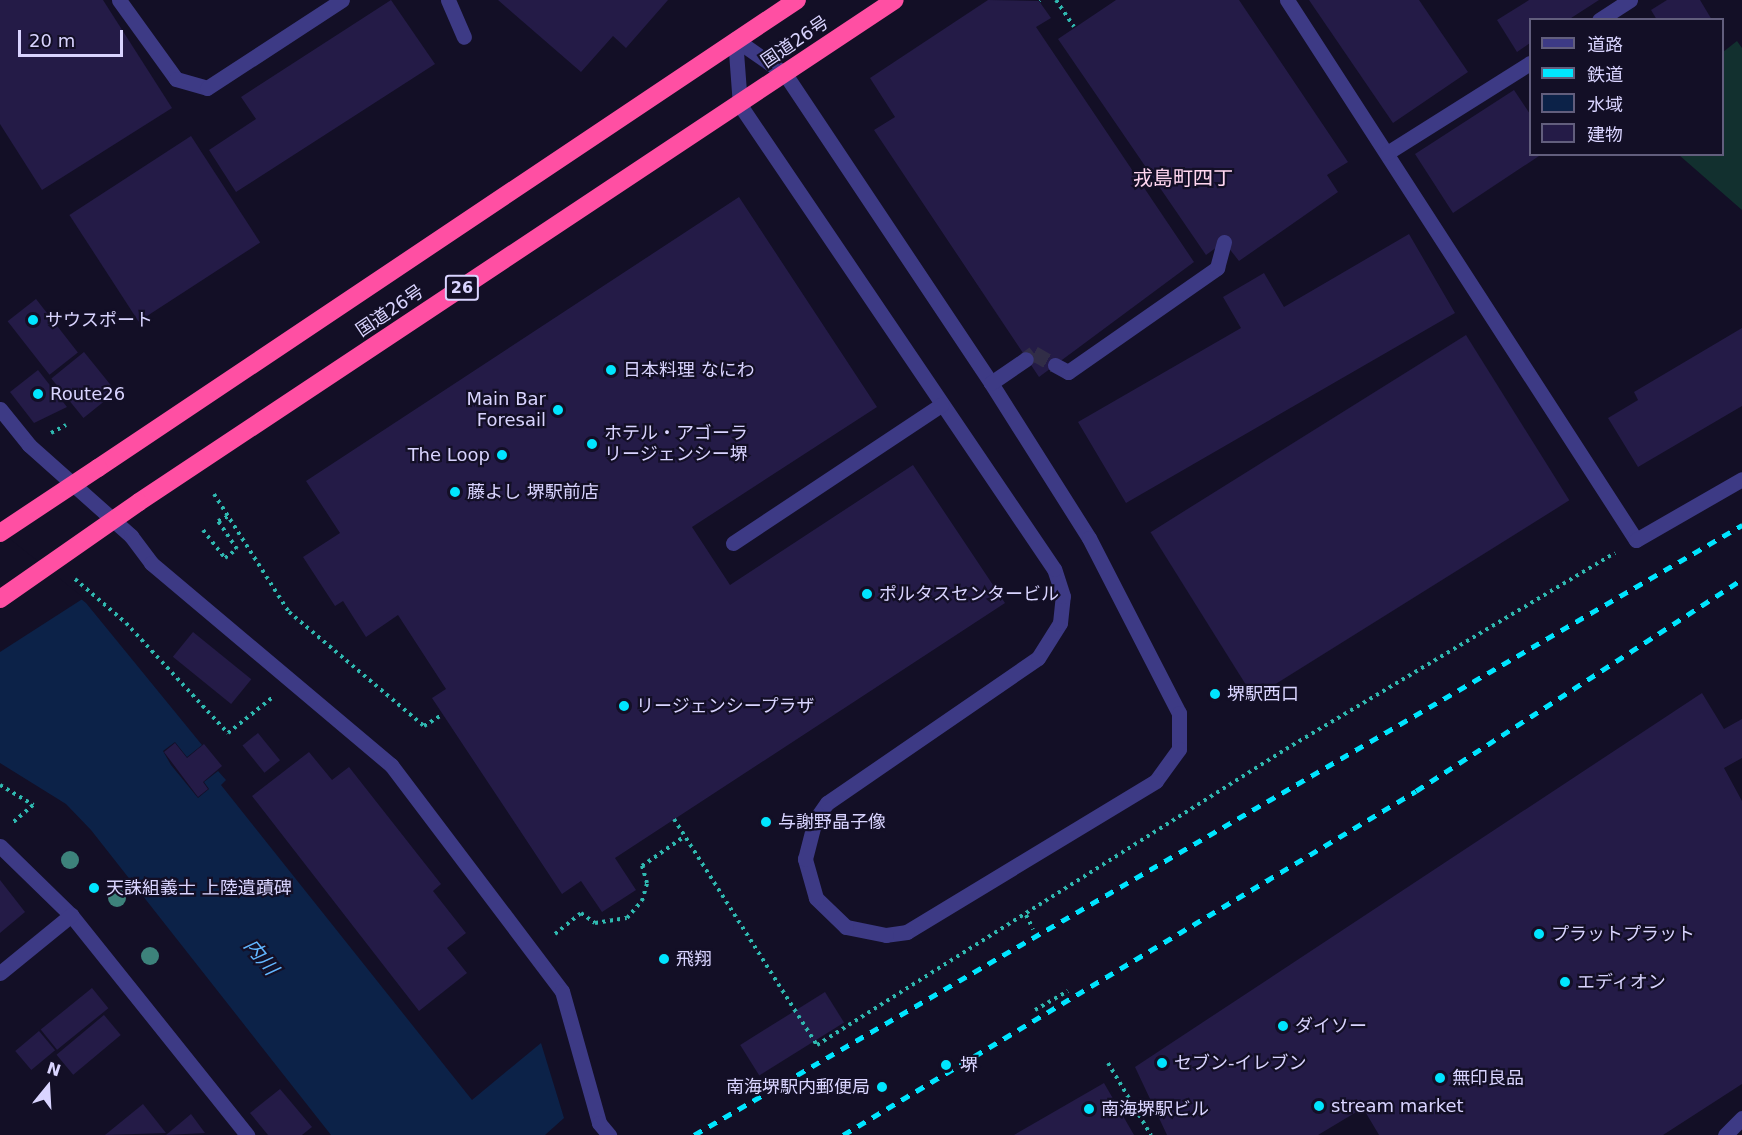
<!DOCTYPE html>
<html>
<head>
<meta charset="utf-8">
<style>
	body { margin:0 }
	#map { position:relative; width:1742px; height:1135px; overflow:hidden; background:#130f26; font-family:"DejaVu Sans","Noto Sans JP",sans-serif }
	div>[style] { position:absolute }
	.green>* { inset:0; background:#12302f }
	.water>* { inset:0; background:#0c2248 }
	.pier>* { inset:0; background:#130f26 }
	.building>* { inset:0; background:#241b47; transform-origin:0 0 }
	.minor-tunnel>* { height:15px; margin-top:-7.5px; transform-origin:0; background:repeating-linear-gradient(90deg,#312d47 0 15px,transparent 0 23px) }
	.path>* { height:4px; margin-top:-2px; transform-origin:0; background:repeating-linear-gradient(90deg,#2fb8b0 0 3px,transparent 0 7.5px) }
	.minor>* { height:15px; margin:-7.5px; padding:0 7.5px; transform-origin:7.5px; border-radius:7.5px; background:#3d3a85 }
	.highway>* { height:18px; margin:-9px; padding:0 9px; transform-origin:9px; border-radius:9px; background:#ff4fa3 }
	.rail>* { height:4.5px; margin-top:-2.25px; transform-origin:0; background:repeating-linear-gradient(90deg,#00e5ff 0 9px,transparent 0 17px) }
	.highway-bridge>* { height:18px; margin:-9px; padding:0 9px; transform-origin:9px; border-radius:9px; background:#ff4fa3 }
	.trees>* { width:18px; height:18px; margin:-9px; border-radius:50%; background:#3d827b }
	.dots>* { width:16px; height:16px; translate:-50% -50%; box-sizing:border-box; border:3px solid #130f26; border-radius:50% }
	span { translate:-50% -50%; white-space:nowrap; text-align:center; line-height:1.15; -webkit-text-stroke:4.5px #130f26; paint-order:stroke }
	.shield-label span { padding:2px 4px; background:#130f26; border:2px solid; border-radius:4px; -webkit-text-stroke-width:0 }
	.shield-label { font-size:16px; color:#d9d4ff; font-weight:700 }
	.street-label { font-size:18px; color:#d9d4ff }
	.poi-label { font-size:18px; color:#d9d4ff }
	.left { translate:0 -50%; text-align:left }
	.right { translate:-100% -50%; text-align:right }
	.neighbourhood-label { font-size:20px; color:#ffd6f0 }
	.water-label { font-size:20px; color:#62b6ff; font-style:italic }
	.legend { position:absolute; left:1529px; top:18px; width:195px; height:138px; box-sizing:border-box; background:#130f26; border:2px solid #625e7d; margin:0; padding:8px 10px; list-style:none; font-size:18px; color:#d9d4ff }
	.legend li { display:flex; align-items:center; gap:12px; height:30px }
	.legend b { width:30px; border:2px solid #625e7d }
	.north { position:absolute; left:18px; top:1057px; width:60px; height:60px; -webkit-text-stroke:4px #130f26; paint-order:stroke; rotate:18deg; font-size:16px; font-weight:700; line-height:24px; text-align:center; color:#d9d4ff }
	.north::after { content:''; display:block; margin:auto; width:21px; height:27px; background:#d9d4ff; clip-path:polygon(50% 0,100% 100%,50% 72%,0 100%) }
	.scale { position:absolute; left:18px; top:30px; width:105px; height:27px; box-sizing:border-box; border:3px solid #d9d4ff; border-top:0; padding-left:8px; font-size:18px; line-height:21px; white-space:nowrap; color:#d9d4ff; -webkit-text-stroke:4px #130f26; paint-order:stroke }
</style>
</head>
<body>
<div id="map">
	<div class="green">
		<i style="clip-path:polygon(1737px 41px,1742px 48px,1742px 210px,1679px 155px,1722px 154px,1723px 52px)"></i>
	</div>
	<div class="water">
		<i style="clip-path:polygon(0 534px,86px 603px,202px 745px,187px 757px,175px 742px,163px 751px,171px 765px,198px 798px,209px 789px,204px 782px,218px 771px,226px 780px,221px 785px,472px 1100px,541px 1043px,564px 1118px,545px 1135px,331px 1135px,91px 830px,66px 804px,0 763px)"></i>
	</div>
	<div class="pier">
		<i style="clip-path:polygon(0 531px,84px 598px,0 652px)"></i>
	</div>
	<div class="building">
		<i style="clip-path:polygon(0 0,103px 0,172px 108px,42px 190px,0 124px)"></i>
		<i style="clip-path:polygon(391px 0,435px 64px,236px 192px,209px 150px,256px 119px,241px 97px)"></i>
		<i style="clip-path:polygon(498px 0,668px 0,626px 48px,613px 36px,581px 72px)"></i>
		<i style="clip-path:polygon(988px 0,1039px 1px,1051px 18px,1036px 27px,1194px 262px,1039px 377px,874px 130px,895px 117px,870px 78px)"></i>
		<i style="clip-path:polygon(1116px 0,1239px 0,1348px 162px,1327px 175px,1338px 192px,1239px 261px,1224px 242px,1206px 255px,1058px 39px)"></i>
		<i style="clip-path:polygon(1309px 0,1419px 0,1468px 72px,1393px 123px)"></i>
		<i style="clip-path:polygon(1529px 0,1599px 0,1568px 20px,1530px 20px,1530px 43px,1517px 52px,1497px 20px)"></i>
		<i style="clip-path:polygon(1667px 0,1700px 0,1712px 20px,1657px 20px,1651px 10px)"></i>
		<i style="clip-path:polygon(1514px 90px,1530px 114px,1530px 154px,1542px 154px,1453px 213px,1415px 154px)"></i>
		<i style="left:191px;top:136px;width:127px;height:145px;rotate:57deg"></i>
		<i style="clip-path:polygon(739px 197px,877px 407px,692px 527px,730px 585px,913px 465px,1005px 603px,615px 858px,636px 890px,602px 912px,581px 881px,562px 894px,432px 698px,446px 689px,398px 615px,366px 637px,343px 601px,335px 606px,303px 557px,340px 533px,306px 481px)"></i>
		<i style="clip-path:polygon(1409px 234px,1455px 313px,1126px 503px,1078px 422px,1241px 328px,1223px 297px,1264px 273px,1284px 307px)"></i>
		<i style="left:36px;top:299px;width:68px;height:36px;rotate:52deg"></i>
		<i style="clip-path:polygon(1742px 328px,1742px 406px,1638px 467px,1608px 418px,1638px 400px,1634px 392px)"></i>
		<i style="left:1466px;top:335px;width:195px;height:372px;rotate:58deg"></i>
		<i style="left:84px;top:352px;width:51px;height:42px;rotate:51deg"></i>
		<i style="clip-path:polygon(38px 370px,67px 407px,34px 423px,10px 392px)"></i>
		<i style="left:193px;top:632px;width:75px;height:32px;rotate:39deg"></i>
		<i style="clip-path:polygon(1702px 693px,1724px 729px,1742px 719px,1742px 758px,1724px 768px,1742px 801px,1742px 1084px,1663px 1135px,1379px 1135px,1363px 1108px,1318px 1135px,1167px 1135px,1135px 1067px)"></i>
		<i style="left:258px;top:733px;width:35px;height:20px;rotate:51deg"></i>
		<i style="clip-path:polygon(175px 743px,187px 758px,204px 744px,222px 766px,203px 782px,208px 789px,198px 797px,164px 752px)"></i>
		<i style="clip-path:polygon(309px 752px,332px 780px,349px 767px,441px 884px,433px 891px,466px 933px,447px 948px,467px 973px,419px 1011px,252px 796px)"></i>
		<i style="clip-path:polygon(0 880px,25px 912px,0 933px)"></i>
		<i style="left:92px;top:988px;width:26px;height:66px;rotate:51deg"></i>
		<i style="left:825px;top:992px;width:36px;height:100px;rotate:58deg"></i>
		<i style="left:104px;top:1015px;width:26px;height:62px;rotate:50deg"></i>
		<i style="left:39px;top:1031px;width:25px;height:31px;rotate:50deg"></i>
		<i style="clip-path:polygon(1104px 1083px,1134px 1135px,1014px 1135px)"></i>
		<i style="clip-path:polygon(280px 1089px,312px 1127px,302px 1135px,268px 1135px,250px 1113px)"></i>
		<i style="clip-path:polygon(143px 1104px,166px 1133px,105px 1135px)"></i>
		<i style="clip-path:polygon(191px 1114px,205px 1133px,166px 1135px)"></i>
	</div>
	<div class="minor-tunnel">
		<i style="left:1026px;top:359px;width:10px;rotate:-37deg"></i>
		<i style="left:1034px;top:353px;width:24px;rotate:30deg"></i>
	</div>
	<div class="path">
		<i style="left:1056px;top:0;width:32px;rotate:56deg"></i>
		<i style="left:1039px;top:1px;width:1px;rotate:-45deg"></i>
		<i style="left:51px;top:433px;width:17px;rotate:-28deg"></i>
		<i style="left:214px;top:494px;width:140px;rotate:57.6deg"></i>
		<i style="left:289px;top:612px;width:177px;rotate:40.2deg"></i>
		<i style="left:424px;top:726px;width:22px;rotate:-32deg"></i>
		<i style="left:203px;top:530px;width:36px;rotate:52deg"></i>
		<i style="left:225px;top:558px;width:15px;rotate:-37deg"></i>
		<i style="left:237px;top:549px;width:34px;rotate:-124deg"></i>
		<i style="left:218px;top:521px;width:12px;rotate:-24deg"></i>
		<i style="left:75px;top:579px;width:67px;rotate:40.8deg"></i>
		<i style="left:126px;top:623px;width:150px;rotate:47.2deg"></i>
		<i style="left:228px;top:733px;width:58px;rotate:-38.7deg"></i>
		<i style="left:0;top:785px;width:39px;rotate:31deg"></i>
		<i style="left:33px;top:805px;width:29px;rotate:139deg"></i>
		<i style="left:674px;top:819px;width:267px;rotate:57.7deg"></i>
		<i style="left:817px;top:1045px;width:555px;rotate:-32.26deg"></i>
		<i style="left:1286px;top:749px;width:383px;rotate:-30.8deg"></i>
		<i style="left:1026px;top:915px;width:16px;rotate:63deg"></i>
		<i style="left:555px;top:934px;width:33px;rotate:-39deg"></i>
		<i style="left:581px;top:913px;width:17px;rotate:36deg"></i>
		<i style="left:595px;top:923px;width:32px;rotate:-9deg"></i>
		<i style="left:627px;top:918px;width:23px;rotate:-49deg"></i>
		<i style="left:642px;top:901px;width:19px;rotate:-74deg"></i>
		<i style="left:647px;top:883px;width:18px;rotate:-106deg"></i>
		<i style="left:642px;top:866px;width:52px;rotate:-34.9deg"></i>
		<i style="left:1035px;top:1010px;width:38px;rotate:-30deg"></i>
		<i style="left:1108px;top:1063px;width:84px;rotate:59.2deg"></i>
	</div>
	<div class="minor">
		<i style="left:119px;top:0;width:97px;rotate:54.2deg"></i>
		<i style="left:176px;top:79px;width:32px;rotate:16deg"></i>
		<i style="left:207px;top:88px;width:161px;rotate:-33.1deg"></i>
		<i style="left:448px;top:0;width:40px;rotate:66.6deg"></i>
		<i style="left:1287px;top:0;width:643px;rotate:57.13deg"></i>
		<i style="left:1636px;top:540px;width:122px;rotate:-29.9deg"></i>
		<i style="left:1599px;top:20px;width:37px;rotate:-33deg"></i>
		<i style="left:735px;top:39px;width:61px;rotate:35deg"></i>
		<i style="left:785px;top:74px;width:371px;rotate:56.3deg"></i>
		<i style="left:991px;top:383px;width:183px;rotate:57.7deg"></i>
		<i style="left:1089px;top:538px;width:197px;rotate:62.8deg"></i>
		<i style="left:1179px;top:713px;width:36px;rotate:90deg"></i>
		<i style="left:1179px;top:749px;width:39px;rotate:126deg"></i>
		<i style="left:1156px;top:781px;width:291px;rotate:148.8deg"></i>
		<i style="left:907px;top:932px;width:21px;rotate:172deg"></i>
		<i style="left:886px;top:935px;width:41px;rotate:-168.7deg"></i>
		<i style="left:846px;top:927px;width:42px;rotate:-136deg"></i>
		<i style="left:816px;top:898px;width:41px;rotate:-105.8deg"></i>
		<i style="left:805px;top:859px;width:40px;rotate:-75.6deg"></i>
		<i style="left:815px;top:820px;width:21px;rotate:-55deg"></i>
		<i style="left:827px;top:803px;width:256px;rotate:-34.5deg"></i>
		<i style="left:1038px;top:658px;width:41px;rotate:-57.8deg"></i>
		<i style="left:1060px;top:623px;width:27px;rotate:-84deg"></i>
		<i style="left:1063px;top:596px;width:28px;rotate:-108deg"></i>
		<i style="left:1054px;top:569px;width:560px;rotate:-124.09deg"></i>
		<i style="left:740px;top:105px;width:66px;rotate:-94.3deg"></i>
		<i style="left:1387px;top:153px;width:169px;rotate:-32.2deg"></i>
		<i style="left:1055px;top:365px;width:15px;rotate:28deg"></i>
		<i style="left:1068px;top:372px;width:182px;rotate:-34.9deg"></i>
		<i style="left:1217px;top:268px;width:27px;rotate:-75deg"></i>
		<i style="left:991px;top:383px;width:42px;rotate:-34.4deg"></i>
		<i style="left:0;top:409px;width:46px;rotate:51.1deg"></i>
		<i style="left:29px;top:445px;width:137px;rotate:41.7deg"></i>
		<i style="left:131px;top:536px;width:34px;rotate:53deg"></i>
		<i style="left:151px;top:563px;width:314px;rotate:40.1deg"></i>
		<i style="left:391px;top:765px;width:283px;rotate:52.9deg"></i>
		<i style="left:562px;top:991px;width:137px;rotate:74.3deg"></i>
		<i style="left:599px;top:1123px;width:16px;rotate:50deg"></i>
		<i style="left:733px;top:543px;width:250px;rotate:-33.6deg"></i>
		<i style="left:0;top:846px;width:99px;rotate:44.2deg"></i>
		<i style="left:71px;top:915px;width:282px;rotate:51.3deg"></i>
		<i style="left:0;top:973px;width:92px;rotate:-39.2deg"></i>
		<i style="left:1725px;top:1135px;width:24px;rotate:-45deg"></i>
	</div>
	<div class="highway">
		<i style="left:98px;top:468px;width:841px;rotate:-33.8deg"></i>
		<i style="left:139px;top:502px;width:907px;rotate:-33.59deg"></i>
	</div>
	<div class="rail">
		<i style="left:694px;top:1135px;width:1213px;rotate:-30.2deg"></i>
		<i style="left:843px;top:1135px;width:668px;rotate:-30.98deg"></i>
		<i style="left:1416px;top:791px;width:389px;rotate:-33deg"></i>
	</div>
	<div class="highway-bridge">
		<i style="left:0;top:533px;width:118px;rotate:-33.6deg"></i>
		<i style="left:0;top:599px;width:169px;rotate:-34.9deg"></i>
	</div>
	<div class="trees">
		<i style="left:70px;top:860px"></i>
		<i style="left:117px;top:898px"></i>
		<i style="left:150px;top:956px"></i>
	</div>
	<div class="dots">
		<i style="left:33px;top:320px;background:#00e5ff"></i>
		<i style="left:611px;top:370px;background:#00e5ff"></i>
		<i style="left:38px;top:394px;background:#00e5ff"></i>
		<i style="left:558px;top:410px;background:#00e5ff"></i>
		<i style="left:592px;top:444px;background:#00e5ff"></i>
		<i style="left:502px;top:455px;background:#00e5ff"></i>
		<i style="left:455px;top:492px;background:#00e5ff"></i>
		<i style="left:867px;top:594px;background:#00e5ff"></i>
		<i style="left:1215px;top:694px;background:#00e5ff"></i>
		<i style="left:624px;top:706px;background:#00e5ff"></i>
		<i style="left:766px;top:822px;background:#00e5ff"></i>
		<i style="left:94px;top:888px;background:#00e5ff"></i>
		<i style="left:1539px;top:934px;background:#00e5ff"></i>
		<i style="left:664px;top:959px;background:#00e5ff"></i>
		<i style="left:1565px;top:982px;background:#00e5ff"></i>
		<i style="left:1283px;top:1026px;background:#00e5ff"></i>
		<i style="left:1162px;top:1063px;background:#00e5ff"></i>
		<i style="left:946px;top:1065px;background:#00e5ff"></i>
		<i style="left:1440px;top:1078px;background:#00e5ff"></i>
		<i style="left:882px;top:1087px;background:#00e5ff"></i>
		<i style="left:1319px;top:1106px;background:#00e5ff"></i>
		<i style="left:1089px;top:1109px;background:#00e5ff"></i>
	</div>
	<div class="shield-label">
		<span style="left:462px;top:288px">26</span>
	</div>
	<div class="street-label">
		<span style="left:795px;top:42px;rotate:-34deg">国道26号</span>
		<span style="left:390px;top:311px;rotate:-34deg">国道26号</span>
	</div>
	<div class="poi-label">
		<span class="left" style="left:45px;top:320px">サウスポート</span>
		<span class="left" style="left:623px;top:370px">日本料理 なにわ</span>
		<span class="left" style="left:50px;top:394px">Route26</span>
		<span class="right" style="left:546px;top:410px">Main Bar<br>Foresail</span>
		<span class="left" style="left:604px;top:444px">ホテル・アゴーラ<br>リージェンシー堺</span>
		<span class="right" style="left:490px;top:455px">The Loop</span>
		<span class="left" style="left:467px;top:492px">藤よし 堺駅前店</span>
		<span class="left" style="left:879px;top:594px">ポルタスセンタービル</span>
		<span class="left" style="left:1227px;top:694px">堺駅西口</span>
		<span class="left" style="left:636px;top:706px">リージェンシープラザ</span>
		<span class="left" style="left:778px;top:822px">与謝野晶子像</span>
		<span class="left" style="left:106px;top:888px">天誅組義士 上陸遺蹟碑</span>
		<span class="left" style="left:1551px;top:934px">プラットプラット</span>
		<span class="left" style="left:676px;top:959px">飛翔</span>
		<span class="left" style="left:1577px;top:982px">エディオン</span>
		<span class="left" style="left:1295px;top:1026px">ダイソー</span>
		<span class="left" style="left:1174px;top:1063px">セブン-イレブン</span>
		<span class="left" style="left:960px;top:1065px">堺</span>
		<span class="left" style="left:1452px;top:1078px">無印良品</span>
		<span class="right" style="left:870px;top:1087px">南海堺駅内郵便局</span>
		<span class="left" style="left:1331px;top:1106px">stream market</span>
		<span class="left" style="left:1101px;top:1109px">南海堺駅ビル</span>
	</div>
	<div class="neighbourhood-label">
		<span style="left:1183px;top:178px">戎島町四丁</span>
	</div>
	<div class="water-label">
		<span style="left:261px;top:957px;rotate:51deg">内川</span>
	</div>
	<ul class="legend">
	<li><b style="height:8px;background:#3d3a85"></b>道路</li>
	<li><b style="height:8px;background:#00e5ff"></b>鉄道</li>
	<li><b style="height:16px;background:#0c2248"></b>水域</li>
	<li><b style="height:16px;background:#241b47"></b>建物</li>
	</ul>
	<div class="north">N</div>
	<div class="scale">20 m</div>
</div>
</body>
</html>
